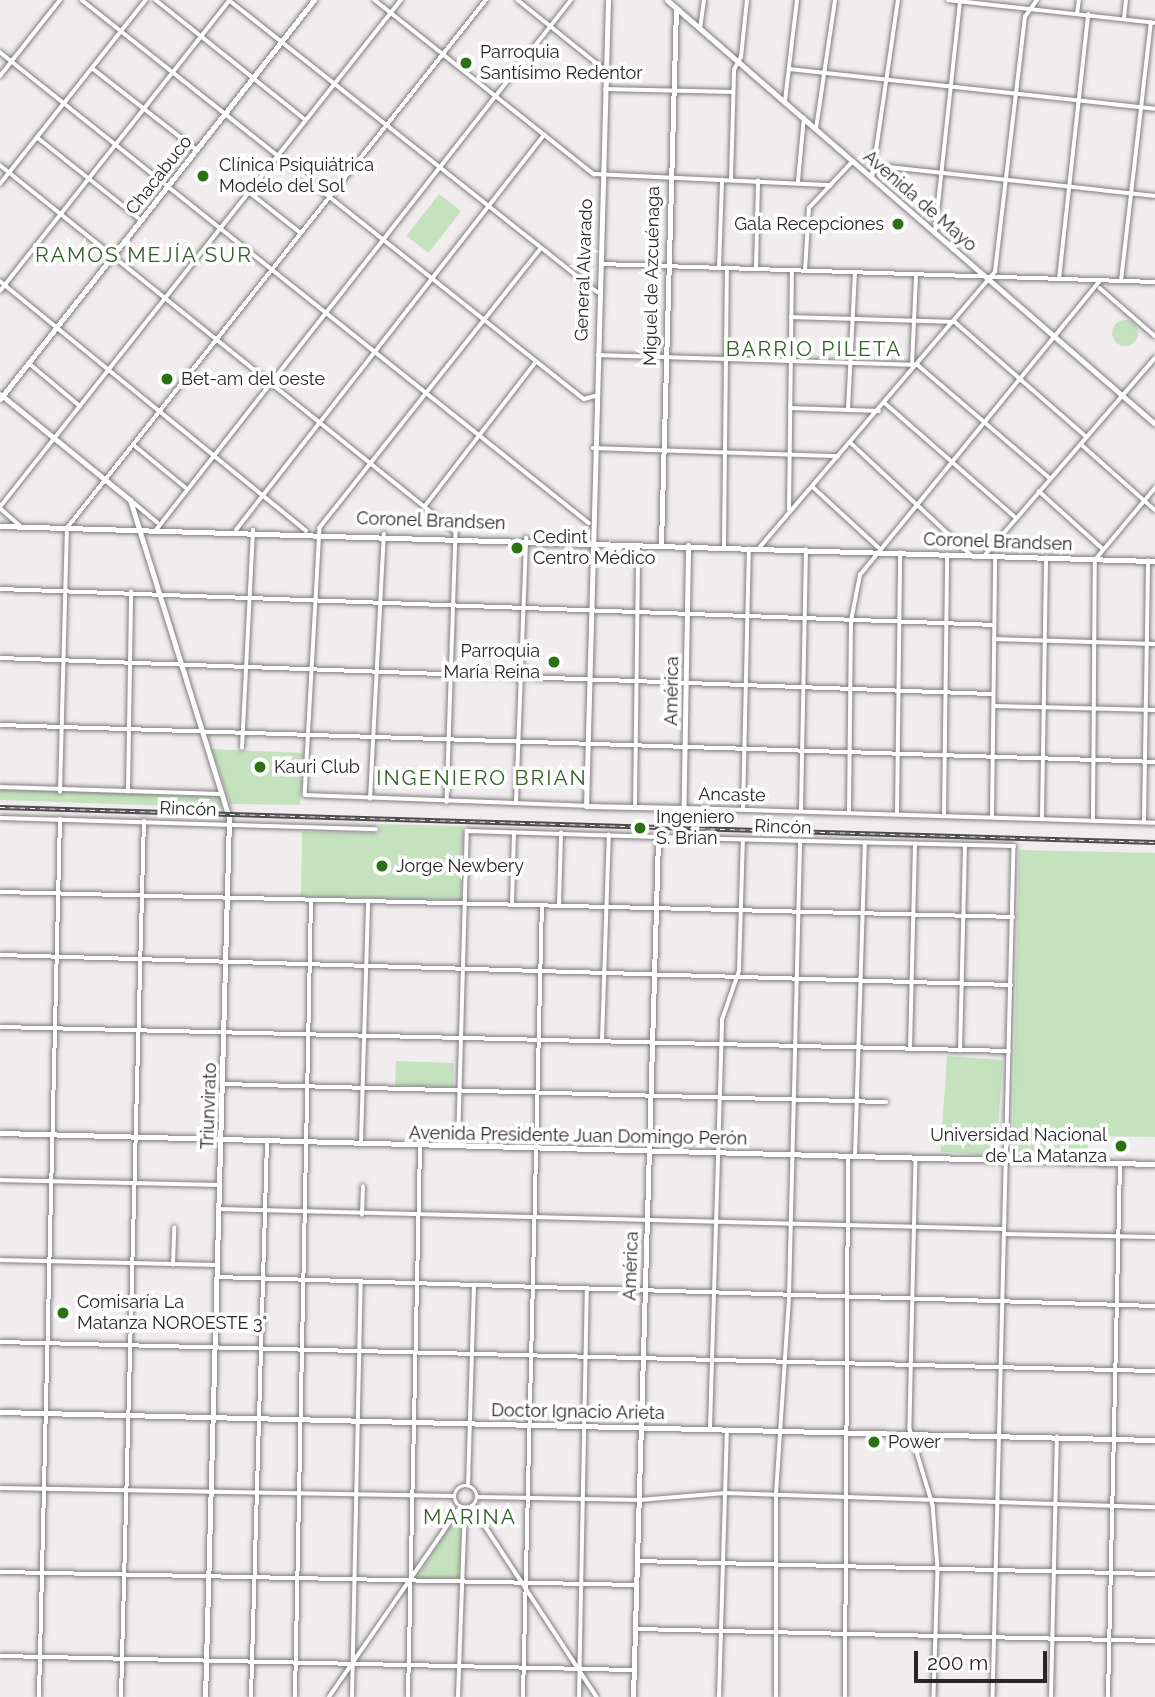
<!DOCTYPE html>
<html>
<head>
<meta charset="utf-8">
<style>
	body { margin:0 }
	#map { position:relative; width:1155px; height:1697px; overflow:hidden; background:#f1edee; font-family:Raleway,sans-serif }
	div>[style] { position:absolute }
	.green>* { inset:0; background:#c5e2be; transform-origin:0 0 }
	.round { border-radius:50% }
	.roads { filter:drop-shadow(0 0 2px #7f7c7d) drop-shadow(0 0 2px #7f7c7d) }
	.street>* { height:3.5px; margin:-1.75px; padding:0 1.75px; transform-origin:1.75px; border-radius:1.75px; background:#fff }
	.street>.ring { margin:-1.75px; padding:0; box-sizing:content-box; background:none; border:3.5px solid #fff; border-radius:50% }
	.secondary>* { height:5px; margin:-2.5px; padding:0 2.5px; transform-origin:2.5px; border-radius:2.5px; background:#fff }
	.rail>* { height:4.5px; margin-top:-2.25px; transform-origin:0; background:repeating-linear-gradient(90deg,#fff 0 5px,#4c4a4a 0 10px); box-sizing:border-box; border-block:2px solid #4c4a4a }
	.dots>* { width:19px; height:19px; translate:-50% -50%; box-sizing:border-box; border:4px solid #fff; border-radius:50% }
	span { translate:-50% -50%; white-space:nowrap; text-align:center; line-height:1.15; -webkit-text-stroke:7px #fff; paint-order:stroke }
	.poi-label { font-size:18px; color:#282626 }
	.left { translate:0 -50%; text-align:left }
	.right { translate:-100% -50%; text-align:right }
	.street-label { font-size:18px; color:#282626 }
	.quarter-label { font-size:21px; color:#346128; letter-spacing:2px }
	.scale { position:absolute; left:914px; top:1651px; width:133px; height:32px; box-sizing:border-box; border:4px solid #282626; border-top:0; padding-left:9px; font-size:21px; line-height:24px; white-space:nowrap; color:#282626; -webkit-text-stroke:5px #fff; paint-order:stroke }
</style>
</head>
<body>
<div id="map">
	<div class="green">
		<i style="left:439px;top:194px;width:28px;height:53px;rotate:38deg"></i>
		<i class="round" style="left:1112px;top:320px;width:26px;height:26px"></i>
		<i style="clip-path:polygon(212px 749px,303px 753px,300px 805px,230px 804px)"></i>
		<i style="left:0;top:788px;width:221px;height:12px;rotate:2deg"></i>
		<i style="clip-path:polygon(380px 824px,463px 826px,461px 900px,301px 897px,302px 832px,379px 833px)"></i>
		<i style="clip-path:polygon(1019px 850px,1155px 853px,1155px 1137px,1088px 1136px,1088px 1154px,1012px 1152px)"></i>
		<i style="left:947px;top:1056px;width:56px;height:96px;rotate:4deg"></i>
		<i style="left:396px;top:1061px;width:58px;height:24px;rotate:2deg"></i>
		<i style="clip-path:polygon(460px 1515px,459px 1578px,416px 1579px,457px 1516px)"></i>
	</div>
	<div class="roads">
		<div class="street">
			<i style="left:82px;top:0;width:641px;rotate:38.48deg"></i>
			<i style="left:584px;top:399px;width:11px;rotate:-15deg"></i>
			<i style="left:156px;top:0;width:192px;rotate:38.7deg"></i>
			<i style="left:229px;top:0;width:470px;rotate:38.4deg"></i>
			<i style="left:375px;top:0;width:280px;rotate:38.5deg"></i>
			<i style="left:594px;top:174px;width:237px;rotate:2.7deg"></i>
			<i style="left:518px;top:0;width:112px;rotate:38.8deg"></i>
			<i style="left:948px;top:0;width:208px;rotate:6.3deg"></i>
			<i style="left:1077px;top:14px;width:14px;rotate:-82deg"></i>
			<i style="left:1124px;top:19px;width:19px;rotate:-84deg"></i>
			<i style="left:700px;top:29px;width:29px;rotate:-82deg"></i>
			<i style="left:0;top:52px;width:754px;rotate:38.65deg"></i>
			<i style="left:92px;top:68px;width:133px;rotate:38deg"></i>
			<i style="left:789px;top:69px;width:368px;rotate:6.2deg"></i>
			<i style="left:0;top:76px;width:97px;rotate:-51.7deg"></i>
			<i style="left:605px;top:89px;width:128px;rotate:1.3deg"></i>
			<i style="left:785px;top:101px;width:102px;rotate:-83.2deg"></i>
			<i style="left:816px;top:129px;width:130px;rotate:-81.6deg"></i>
			<i style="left:37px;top:137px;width:133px;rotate:38.6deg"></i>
			<i style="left:0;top:165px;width:585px;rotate:38.83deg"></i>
			<i style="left:456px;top:532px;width:270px;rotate:91.9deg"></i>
			<i style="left:879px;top:166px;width:278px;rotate:6.2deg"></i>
			<i style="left:872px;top:178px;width:180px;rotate:-81.7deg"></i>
			<i style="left:731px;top:180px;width:110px;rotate:-88.4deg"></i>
			<i style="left:734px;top:70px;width:15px;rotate:-62deg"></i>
			<i style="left:741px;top:57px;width:57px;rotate:-84deg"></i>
			<i style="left:798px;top:181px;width:63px;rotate:-84.6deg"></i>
			<i style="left:0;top:184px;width:235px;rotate:-51.6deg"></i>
			<i style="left:249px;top:192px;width:66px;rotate:38.3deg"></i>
			<i style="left:935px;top:232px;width:232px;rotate:-83.8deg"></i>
			<i style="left:541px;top:249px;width:356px;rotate:128.4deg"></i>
			<i style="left:320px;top:528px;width:267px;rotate:93.2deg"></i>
			<i style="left:305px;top:795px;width:280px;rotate:2.2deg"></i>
			<i style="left:601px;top:264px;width:554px;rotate:1.86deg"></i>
			<i style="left:719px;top:268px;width:88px;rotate:-88deg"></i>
			<i style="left:756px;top:269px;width:88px;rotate:-88.7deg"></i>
			<i style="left:805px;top:271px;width:63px;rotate:-86.4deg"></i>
			<i style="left:809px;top:208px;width:64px;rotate:-46.9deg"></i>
			<i style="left:1059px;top:279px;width:266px;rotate:-83.7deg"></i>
			<i style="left:0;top:281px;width:395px;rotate:39.2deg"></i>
			<i style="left:1121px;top:281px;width:260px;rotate:-83.4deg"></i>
			<i style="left:1100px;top:288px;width:73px;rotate:41.1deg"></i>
			<i style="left:0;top:291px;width:370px;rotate:-51.7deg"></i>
			<i style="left:791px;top:317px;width:164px;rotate:1.7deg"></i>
			<i style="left:955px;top:322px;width:175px;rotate:41.1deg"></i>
			<i style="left:598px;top:355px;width:320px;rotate:1.8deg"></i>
			<i style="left:918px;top:365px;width:174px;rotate:40.6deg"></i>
			<i style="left:29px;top:363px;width:67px;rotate:40.1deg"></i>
			<i style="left:912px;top:365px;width:89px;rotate:-87.4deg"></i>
			<i style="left:885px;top:403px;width:173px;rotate:41.2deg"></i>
			<i style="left:790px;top:408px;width:89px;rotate:1.9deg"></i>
			<i style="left:848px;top:410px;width:137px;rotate:-87.1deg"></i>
			<i style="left:850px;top:442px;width:166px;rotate:43deg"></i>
			<i style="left:1081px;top:444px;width:99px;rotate:41.7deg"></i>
			<i style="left:134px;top:445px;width:66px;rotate:39.5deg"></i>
			<i style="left:593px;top:448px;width:245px;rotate:1.9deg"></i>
			<i style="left:812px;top:486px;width:90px;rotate:42.7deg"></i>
			<i style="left:1039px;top:491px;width:86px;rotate:42.2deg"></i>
			<i style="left:132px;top:501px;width:33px;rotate:40deg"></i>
			<i style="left:425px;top:506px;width:182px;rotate:-52.4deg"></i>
			<i style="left:0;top:507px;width:646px;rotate:-51.66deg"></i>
			<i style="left:0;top:508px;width:28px;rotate:41deg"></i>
			<i style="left:789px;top:510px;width:239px;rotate:-89.3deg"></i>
			<i style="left:156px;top:530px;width:673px;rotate:-51.94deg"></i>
			<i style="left:236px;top:530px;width:501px;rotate:-52.05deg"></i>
			<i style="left:724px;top:546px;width:278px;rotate:-89.4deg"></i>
			<i style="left:760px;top:547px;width:362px;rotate:-49.5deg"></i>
			<i style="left:995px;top:272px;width:257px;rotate:-83.3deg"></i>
			<i style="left:1025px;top:17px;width:21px;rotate:-55deg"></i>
			<i style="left:985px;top:555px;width:260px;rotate:-49.2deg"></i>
			<i style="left:0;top:589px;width:995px;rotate:2.07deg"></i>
			<i style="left:994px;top:639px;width:161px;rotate:1.8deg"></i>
			<i style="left:0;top:658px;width:994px;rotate:2.08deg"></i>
			<i style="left:994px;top:706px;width:161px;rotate:1.4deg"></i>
			<i style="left:0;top:725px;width:1156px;rotate:1.83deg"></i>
			<i style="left:242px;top:748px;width:218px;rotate:-87.1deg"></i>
			<i style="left:0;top:787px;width:221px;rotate:1.8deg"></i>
			<i style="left:60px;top:792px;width:264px;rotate:-88.5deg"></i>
			<i style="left:67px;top:528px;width:674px;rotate:-51.57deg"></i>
			<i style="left:128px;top:792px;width:200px;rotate:-89.1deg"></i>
			<i style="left:370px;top:799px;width:265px;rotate:-87deg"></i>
			<i style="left:516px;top:803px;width:265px;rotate:-87.8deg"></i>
			<i style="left:635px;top:807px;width:261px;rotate:-89.3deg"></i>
			<i style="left:684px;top:808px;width:471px;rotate:1.8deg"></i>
			<i style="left:743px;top:809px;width:260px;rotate:-88.7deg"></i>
			<i style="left:801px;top:810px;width:260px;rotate:-88.9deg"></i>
			<i style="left:849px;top:812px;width:191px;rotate:-89.4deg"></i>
			<i style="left:851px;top:621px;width:47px;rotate:-78.9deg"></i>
			<i style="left:860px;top:575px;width:380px;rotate:-50.8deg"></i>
			<i style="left:897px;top:814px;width:261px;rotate:-89.3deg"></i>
			<i style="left:944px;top:815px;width:260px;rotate:-89.3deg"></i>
			<i style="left:992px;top:817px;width:260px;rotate:-89.3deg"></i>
			<i style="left:0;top:818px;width:376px;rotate:1.7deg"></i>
			<i style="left:1042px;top:818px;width:260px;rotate:-89.1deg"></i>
			<i style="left:1093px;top:818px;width:258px;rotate:-89.6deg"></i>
			<i style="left:1095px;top:560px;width:94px;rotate:-50.2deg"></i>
			<i style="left:1144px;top:821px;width:260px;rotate:-89.1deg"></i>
			<i style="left:683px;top:838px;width:331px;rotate:1.4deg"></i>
			<i style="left:1014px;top:846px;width:851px;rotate:91.41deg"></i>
			<i style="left:0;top:892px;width:1013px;rotate:1.41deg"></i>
			<i style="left:512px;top:904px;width:71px;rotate:-88.4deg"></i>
			<i style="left:559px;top:906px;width:73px;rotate:-88.4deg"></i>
			<i style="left:0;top:955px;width:1011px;rotate:1.7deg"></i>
			<i style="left:0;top:1027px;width:1009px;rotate:1.36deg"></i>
			<i style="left:602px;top:1041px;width:206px;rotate:-88.1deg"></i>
			<i style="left:910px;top:1049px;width:204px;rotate:-88.6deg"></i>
			<i style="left:960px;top:1051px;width:204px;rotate:-88.6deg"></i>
			<i style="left:223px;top:1084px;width:663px;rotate:1.56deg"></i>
			<i style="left:361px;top:1142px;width:241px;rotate:-88.3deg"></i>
			<i style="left:458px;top:1145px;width:314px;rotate:-88.4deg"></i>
			<i style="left:467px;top:831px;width:191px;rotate:1.8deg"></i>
			<i style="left:855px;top:1157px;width:314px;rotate:-88.2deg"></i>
			<i style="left:916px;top:1158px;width:271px;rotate:91.3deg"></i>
			<i style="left:910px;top:1429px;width:79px;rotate:73.2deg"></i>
			<i style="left:933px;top:1505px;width:64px;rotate:85.5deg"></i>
			<i style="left:938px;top:1569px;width:128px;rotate:91.8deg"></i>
			<i style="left:0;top:1180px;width:218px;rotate:1.3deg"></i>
			<i style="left:219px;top:1209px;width:785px;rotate:1.46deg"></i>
			<i style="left:362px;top:1215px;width:28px;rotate:-88deg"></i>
			<i style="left:1004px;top:1234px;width:151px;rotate:1.1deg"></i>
			<i style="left:0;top:1260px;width:217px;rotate:1.3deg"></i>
			<i style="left:173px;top:1265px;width:37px;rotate:-88deg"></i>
			<i style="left:217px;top:1277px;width:938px;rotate:1.77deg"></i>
			<i style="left:0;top:1342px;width:1155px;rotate:1.44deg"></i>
			<i style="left:710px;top:1428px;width:408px;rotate:-88.3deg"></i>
			<i style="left:722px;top:1020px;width:52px;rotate:-70.9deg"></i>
			<i style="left:739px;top:971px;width:131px;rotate:-88.3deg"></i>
			<i class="ring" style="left:455px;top:1486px;width:18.5px;height:18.5px"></i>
			<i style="left:468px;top:1486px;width:200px;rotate:-88.3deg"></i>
			<i style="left:0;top:1488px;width:454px;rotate:1deg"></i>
			<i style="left:477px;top:1497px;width:162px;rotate:1.1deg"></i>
			<i style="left:639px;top:1500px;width:86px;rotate:-4.7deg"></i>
			<i style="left:725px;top:1493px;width:430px;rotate:1.9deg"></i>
			<i style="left:472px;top:1506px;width:228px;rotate:56.8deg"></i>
			<i style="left:637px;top:1561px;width:518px;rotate:1.44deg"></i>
			<i style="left:0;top:1572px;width:636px;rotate:1.17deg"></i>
			<i style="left:636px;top:1629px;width:519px;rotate:1.32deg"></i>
			<i style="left:0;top:1656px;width:634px;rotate:1.27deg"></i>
			<i style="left:39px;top:1697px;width:878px;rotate:-88.63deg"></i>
			<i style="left:121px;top:1697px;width:876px;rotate:-88.5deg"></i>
			<i style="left:251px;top:1697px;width:556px;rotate:-88.35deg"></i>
			<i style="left:295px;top:1697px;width:797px;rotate:-88.85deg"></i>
			<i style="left:329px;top:1697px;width:231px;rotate:-55.4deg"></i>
			<i style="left:352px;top:1697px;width:415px;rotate:-88.8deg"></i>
			<i style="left:408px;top:1697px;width:551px;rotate:-88.75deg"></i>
			<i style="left:458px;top:1697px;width:189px;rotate:-87.9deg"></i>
			<i style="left:523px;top:1697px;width:792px;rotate:-88.63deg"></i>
			<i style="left:579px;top:1697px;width:406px;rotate:-88.9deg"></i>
			<i style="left:719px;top:1697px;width:267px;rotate:-88.3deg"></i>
			<i style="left:776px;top:1697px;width:203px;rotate:-90deg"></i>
			<i style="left:776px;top:1494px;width:198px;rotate:-86.2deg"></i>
			<i style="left:789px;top:1296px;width:455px;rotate:-88.6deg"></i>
			<i style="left:845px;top:1697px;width:540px;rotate:-89.68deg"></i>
			<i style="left:1051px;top:1697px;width:260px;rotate:-88.7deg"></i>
			<i style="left:1108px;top:1697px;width:534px;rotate:-88.71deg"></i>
		</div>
		<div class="secondary">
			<i style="left:608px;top:0;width:806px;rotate:91.56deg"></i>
			<i style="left:586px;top:806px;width:98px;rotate:1.2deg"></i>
			<i style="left:667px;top:0;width:646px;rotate:40.99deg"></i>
			<i style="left:0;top:394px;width:168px;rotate:39.2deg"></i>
			<i style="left:130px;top:500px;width:333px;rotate:72.7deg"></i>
			<i style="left:229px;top:818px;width:879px;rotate:91.56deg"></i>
			<i style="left:0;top:399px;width:508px;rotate:-51.8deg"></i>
			<i style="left:0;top:526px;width:1156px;rotate:1.74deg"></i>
			<i style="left:661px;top:544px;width:536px;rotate:-88.4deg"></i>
			<i style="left:0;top:1133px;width:1155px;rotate:1.54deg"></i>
			<i style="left:0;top:1412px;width:1155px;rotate:1.39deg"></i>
			<i style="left:633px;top:1697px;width:860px;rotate:-88.33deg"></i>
			<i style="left:658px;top:837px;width:25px;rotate:2deg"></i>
			<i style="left:683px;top:838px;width:293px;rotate:-89deg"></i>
		</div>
	</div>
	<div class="rail">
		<i style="left:0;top:807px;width:1156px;rotate:1.74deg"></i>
	</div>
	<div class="dots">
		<i style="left:466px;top:63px;background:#2b7212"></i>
		<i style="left:203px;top:176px;background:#2b7212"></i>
		<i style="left:898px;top:224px;background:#2b7212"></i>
		<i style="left:167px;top:379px;background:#2b7212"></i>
		<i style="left:517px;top:548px;background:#2b7212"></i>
		<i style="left:554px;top:662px;background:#2b7212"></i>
		<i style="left:260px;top:767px;background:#2b7212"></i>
		<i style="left:640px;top:828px;background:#2b7212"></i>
		<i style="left:382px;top:866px;background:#2b7212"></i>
		<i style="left:1121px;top:1146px;background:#2b7212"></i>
		<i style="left:63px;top:1313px;background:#2b7212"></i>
		<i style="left:874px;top:1442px;background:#2b7212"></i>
	</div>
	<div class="poi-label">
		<span class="left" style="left:480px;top:63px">Parroquia<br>Santísimo Redentor</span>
		<span class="left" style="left:219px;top:176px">Clínica Psiquiátrica<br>Modelo del Sol</span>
		<span class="right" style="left:884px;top:224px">Gala Recepciones</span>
		<span class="left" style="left:181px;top:379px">Bet-am del oeste</span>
		<span class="left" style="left:533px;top:548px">Cedint<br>Centro Médico</span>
		<span class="right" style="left:540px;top:662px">Parroquia<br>María Reina</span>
		<span class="left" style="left:274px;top:767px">Kauri Club</span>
		<span class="left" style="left:656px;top:828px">Ingeniero<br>S. Brian</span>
		<span class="left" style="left:396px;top:866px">Jorge Newbery</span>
		<span class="right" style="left:1107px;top:1146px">Universidad Nacional<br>de La Matanza</span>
		<span class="left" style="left:77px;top:1313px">Comisaría La<br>Matanza NOROESTE 3°</span>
		<span class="left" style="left:888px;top:1442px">Power</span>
	</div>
	<div class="street-label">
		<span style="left:159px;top:175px;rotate:-52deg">Chacabuco</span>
		<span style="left:920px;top:201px;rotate:41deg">Avenida de Mayo</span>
		<span style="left:584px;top:270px;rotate:-88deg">General Alvarado</span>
		<span style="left:652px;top:276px;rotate:-89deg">Miguel de Azcuénaga</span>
		<span style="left:431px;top:521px;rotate:2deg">Coronel Brandsen</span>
		<span style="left:998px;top:542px;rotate:2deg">Coronel Brandsen</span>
		<span style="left:672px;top:691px;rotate:-89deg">América</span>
		<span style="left:732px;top:795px;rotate:1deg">Ancaste</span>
		<span style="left:188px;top:809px;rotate:2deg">Rincón</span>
		<span style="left:783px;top:827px;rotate:2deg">Rincón</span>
		<span style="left:209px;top:1106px;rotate:-88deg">Triunvirato</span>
		<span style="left:578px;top:1136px;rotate:1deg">Avenida Presidente Juan Domingo Perón</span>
		<span style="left:631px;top:1266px;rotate:-88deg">América</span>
		<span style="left:578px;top:1412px;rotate:1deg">Doctor Ignacio Arieta</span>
	</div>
	<div class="quarter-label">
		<span style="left:144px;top:255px">RAMOS MEJÍA SUR</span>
		<span style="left:814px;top:349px">BARRIO PILETA</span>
		<span style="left:482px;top:778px">INGENIERO BRIAN</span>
		<span style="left:470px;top:1517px">MARINA</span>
	</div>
	<div class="scale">200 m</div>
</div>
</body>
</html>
